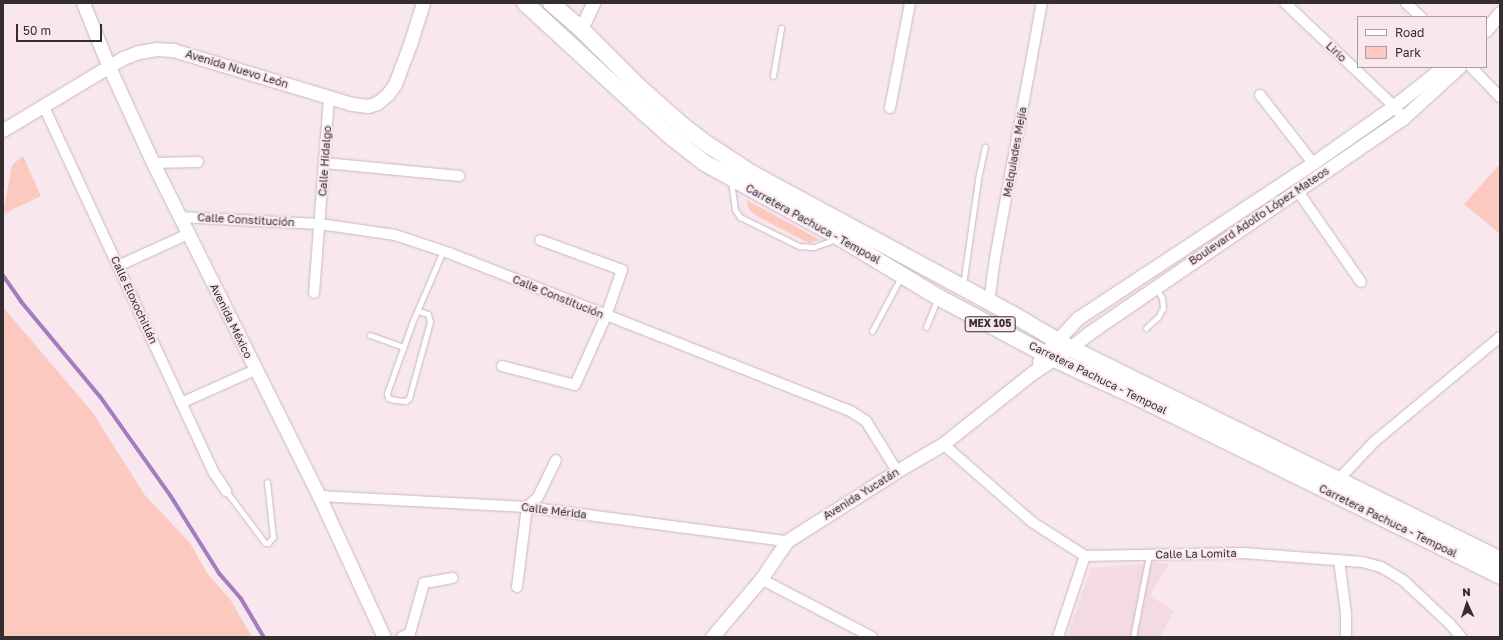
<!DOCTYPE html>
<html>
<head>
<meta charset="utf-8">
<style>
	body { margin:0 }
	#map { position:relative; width:1503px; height:640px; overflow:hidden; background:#f8e7ee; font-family:"Golos Text",sans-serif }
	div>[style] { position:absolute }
	.built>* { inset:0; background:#f3dae4 }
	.green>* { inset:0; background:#fbc9c0 }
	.stream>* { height:3.5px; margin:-1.75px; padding:0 1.75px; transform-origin:1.75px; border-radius:1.75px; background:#a57cc0 }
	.roads { filter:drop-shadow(0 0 1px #c8b8bf) drop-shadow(0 0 1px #c8b8bf) }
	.service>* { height:5px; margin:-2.5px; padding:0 2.5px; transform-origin:2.5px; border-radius:2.5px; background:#fff }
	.minor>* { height:10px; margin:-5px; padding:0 5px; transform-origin:5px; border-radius:5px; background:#fff }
	.tertiary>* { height:13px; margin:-6.5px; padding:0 6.5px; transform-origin:6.5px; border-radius:6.5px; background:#fff }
	.primary>* { height:16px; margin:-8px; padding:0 8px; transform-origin:8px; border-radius:8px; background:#fff }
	span { translate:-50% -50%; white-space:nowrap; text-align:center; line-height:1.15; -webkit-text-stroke:4px #f8e7ee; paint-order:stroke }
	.shield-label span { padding:1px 3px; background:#f8e7ee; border:1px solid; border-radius:3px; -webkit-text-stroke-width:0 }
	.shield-label { font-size:10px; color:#342e30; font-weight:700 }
	.street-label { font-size:11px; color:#342e30 }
	.frame { position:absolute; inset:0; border:4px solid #342e30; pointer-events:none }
	.legend { position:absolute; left:1357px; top:16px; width:130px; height:52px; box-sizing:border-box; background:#f8e7ee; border:1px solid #aa9da2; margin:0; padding:5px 7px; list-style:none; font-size:12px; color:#342e30 }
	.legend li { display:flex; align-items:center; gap:8px; height:20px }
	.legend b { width:20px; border:1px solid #aa9da2 }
	.north { position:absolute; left:1447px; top:584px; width:40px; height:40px; -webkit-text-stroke:3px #f8e7ee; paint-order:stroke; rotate:357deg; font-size:11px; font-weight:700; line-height:16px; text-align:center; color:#342e30 }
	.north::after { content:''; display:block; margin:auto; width:14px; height:18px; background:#342e30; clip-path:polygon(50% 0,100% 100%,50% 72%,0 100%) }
	.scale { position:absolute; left:16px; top:24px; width:86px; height:18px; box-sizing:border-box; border:2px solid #342e30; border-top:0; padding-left:5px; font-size:12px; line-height:14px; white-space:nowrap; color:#342e30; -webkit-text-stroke:3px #f8e7ee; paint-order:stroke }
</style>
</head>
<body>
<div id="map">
	<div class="built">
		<i style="clip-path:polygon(1152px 563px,1169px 564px,1150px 596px,1174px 611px,1160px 637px,1067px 637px,1091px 568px)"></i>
	</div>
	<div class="green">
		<i style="clip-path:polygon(23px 156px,41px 196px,3px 214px,12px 165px)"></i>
		<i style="clip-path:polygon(1500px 164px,1500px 234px,1464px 204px)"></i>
		<i style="clip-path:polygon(747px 200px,820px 240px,809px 243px,760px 218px,751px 212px,747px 204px)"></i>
		<i style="clip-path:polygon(3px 307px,93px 413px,144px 494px,190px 543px,207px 573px,230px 599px,252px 637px,3px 637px)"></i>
	</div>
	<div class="stream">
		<i style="left:3px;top:275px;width:32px;rotate:55deg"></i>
		<i style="left:21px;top:301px;width:124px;rotate:50.3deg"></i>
		<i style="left:100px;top:396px;width:123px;rotate:54.6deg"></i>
		<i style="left:171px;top:496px;width:92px;rotate:57.9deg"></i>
		<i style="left:220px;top:574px;width:32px;rotate:49deg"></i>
		<i style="left:241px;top:598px;width:45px;rotate:59.5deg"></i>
	</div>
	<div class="roads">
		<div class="service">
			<i style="left:773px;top:76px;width:49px;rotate:-80.5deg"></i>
			<i style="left:731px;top:181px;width:29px;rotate:82deg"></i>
			<i style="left:735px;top:210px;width:9px;rotate:54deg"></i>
			<i style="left:740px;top:217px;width:66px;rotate:26.2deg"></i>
			<i style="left:799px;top:246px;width:15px;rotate:4deg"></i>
			<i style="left:814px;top:247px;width:23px;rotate:-20deg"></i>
			<i style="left:963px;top:285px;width:107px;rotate:-81.9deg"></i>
			<i style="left:978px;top:179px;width:33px;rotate:-78deg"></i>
			<i style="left:418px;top:311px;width:10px;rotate:17deg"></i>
			<i style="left:428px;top:314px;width:8px;rotate:76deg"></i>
			<i style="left:430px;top:322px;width:79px;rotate:105.4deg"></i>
			<i style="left:409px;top:398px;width:4px;rotate:135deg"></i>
			<i style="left:406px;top:401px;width:12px;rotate:-175deg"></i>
			<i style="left:394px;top:400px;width:6px;rotate:-162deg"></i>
			<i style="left:388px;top:398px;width:5px;rotate:-101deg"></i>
			<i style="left:387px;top:393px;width:74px;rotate:-70.3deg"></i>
			<i style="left:412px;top:323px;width:78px;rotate:-66.7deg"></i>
			<i style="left:926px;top:327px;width:29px;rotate:-68deg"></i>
			<i style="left:1146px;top:328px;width:16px;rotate:-43deg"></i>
			<i style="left:1158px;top:317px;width:10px;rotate:-61deg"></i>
			<i style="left:1163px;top:308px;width:10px;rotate:-96deg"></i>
			<i style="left:1162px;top:298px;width:12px;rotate:-121deg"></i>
			<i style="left:872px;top:331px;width:61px;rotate:-61.8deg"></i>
			<i style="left:370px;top:335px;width:35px;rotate:20deg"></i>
			<i style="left:226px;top:491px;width:65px;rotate:53.1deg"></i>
			<i style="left:265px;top:543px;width:3px"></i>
			<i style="left:268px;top:543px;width:8px;rotate:-50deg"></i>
			<i style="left:273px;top:537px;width:55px;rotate:-96.2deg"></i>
			<i style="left:1133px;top:637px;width:84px;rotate:-79deg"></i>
		</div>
		<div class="minor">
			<i style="left:1285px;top:3px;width:150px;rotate:43.4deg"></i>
			<i style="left:1394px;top:106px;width:15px;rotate:53deg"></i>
			<i style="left:1406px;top:3px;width:21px;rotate:43deg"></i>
			<i style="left:1471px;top:67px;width:42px;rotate:46deg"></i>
			<i style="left:1260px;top:95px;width:86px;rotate:52.1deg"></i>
			<i style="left:44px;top:107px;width:404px;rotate:65.1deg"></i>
			<i style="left:214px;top:473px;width:22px;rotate:56deg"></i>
			<i style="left:890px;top:108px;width:107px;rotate:-79.2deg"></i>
			<i style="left:153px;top:163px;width:45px;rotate:-1.3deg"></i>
			<i style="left:325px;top:163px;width:135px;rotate:5.5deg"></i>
			<i style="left:1297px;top:190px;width:112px;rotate:55.2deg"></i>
			<i style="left:179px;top:217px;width:141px;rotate:2.8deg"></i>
			<i style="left:320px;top:224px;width:76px;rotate:8.3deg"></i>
			<i style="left:395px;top:235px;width:57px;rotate:18.4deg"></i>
			<i style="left:449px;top:253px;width:433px;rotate:21.5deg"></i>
			<i style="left:852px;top:412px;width:17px;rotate:33deg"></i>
			<i style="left:866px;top:421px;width:59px;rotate:58.2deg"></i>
			<i style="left:118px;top:266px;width:77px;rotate:-24.6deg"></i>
			<i style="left:314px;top:293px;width:197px;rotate:-85.6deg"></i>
			<i style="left:989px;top:302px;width:44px;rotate:-82.2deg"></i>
			<i style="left:995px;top:258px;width:259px;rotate:-79.6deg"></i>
			<i style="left:502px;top:366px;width:75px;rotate:14.6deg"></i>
			<i style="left:575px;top:385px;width:76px;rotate:-65.8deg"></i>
			<i style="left:606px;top:316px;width:49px;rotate:-70.8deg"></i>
			<i style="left:622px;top:270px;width:87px;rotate:-159.9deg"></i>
			<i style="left:181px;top:403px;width:81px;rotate:-24deg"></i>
			<i style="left:943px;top:444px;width:118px;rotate:41.2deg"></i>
			<i style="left:1032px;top:522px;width:63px;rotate:32.7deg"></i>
			<i style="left:1085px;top:556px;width:158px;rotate:-1.1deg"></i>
			<i style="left:1243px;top:553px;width:119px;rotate:4.3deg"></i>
			<i style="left:1362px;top:562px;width:20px;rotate:15deg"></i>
			<i style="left:1381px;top:567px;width:27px;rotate:31deg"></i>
			<i style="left:1404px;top:581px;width:63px;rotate:43.1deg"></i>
			<i style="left:1450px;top:624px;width:17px;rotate:50deg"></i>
			<i style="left:1338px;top:480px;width:52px;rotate:-46.5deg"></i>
			<i style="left:1374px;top:442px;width:164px;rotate:-39.8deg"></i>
			<i style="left:319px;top:496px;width:208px;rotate:3deg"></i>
			<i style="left:527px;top:507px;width:262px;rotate:7.5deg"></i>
			<i style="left:1339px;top:560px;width:53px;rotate:82.5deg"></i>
			<i style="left:1346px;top:613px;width:24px;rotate:90deg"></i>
			<i style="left:761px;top:579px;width:125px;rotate:27.6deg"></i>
			<i style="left:517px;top:587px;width:81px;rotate:-82.9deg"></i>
			<i style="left:527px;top:507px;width:15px;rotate:-42deg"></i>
			<i style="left:538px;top:497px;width:41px;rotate:-64.1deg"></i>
			<i style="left:402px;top:637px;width:9px;rotate:-27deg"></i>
			<i style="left:410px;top:633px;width:52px;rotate:-74.4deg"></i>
			<i style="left:424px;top:583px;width:29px;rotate:-10deg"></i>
			<i style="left:1058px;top:637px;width:85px;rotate:-71.6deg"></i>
		</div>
		<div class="tertiary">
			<i style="left:83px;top:3px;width:69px;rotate:67.9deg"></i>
			<i style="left:109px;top:67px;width:106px;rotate:65.4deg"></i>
			<i style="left:153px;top:163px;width:372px;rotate:63.5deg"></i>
			<i style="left:319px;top:496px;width:155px;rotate:65.3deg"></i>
			<i style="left:581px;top:29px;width:29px;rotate:-65deg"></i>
			<i style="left:1486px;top:30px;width:22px;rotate:-51deg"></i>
			<i style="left:3px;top:130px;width:140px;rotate:-31deg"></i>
			<i style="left:123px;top:58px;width:17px;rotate:-21deg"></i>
			<i style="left:139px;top:52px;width:17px;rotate:-10deg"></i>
			<i style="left:156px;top:49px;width:17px;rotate:3deg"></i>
			<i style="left:173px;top:50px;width:187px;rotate:16.8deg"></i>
			<i style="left:352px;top:104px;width:16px;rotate:7deg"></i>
			<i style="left:368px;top:106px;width:9px;rotate:-18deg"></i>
			<i style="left:377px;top:103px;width:13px;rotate:-39deg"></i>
			<i style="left:387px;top:95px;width:14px;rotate:-54deg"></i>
			<i style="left:395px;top:84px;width:43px;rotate:-69.4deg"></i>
			<i style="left:410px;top:44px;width:43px;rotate:-72.4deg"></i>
			<i style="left:1039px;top:362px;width:11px;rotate:-56deg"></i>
			<i style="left:1045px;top:353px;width:48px;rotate:-46.7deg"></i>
			<i style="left:1078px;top:318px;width:282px;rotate:-33.4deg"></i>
			<i style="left:1313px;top:163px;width:99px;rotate:-35.1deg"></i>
			<i style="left:1394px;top:106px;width:63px;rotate:-38.5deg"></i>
			<i style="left:712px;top:637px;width:76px;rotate:-49.8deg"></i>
			<i style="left:761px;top:579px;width:46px;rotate:-55.6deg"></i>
			<i style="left:787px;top:541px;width:130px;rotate:-32.5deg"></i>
			<i style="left:897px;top:471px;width:53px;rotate:-30.4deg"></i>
			<i style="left:943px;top:444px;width:114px;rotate:-38.6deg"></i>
			<i style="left:1032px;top:373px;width:45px;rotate:-33.3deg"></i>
			<i style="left:1070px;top:348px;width:24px;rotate:-38deg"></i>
			<i style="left:1089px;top:333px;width:381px;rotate:-34.4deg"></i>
			<i style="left:1403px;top:118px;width:76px;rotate:-42.3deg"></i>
		</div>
		<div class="primary">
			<i style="left:525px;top:3px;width:166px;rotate:42.6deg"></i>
			<i style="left:647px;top:115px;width:36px;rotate:42deg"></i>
			<i style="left:674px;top:139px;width:39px;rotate:38deg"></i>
			<i style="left:705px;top:163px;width:153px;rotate:28.9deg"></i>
			<i style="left:839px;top:237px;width:116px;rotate:31.2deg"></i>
			<i style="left:938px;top:297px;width:132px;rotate:28.1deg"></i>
			<i style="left:1054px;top:359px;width:91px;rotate:24.6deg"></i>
			<i style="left:1137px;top:397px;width:405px;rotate:26.2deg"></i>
			<i style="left:551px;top:3px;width:40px;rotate:41deg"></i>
			<i style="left:581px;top:29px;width:81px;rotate:45deg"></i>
			<i style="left:638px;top:86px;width:60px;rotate:41.6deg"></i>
			<i style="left:683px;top:126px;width:34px;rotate:37deg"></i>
			<i style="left:710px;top:146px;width:51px;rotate:33.1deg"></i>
			<i style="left:753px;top:174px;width:294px;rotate:28.4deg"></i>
			<i style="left:1012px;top:314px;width:67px;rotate:30.4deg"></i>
			<i style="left:1070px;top:348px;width:479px;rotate:26.2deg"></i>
		</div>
	</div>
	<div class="shield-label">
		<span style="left:990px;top:324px">MEX 105</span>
	</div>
	<div class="street-label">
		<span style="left:1336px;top:52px;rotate:43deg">Lirio</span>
		<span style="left:237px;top:69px;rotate:17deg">Avenida Nuevo León</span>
		<span style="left:1015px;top:152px;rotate:-80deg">Melquiades Mejía</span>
		<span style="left:325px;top:161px;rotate:-86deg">Calle Hidalgo</span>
		<span style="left:1259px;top:216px;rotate:-34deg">Boulevard Adolfo López Mateos</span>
		<span style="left:246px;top:220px;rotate:3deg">Calle Constitución</span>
		<span style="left:813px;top:224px;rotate:29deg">Carretera Pachuca - Tempoal</span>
		<span style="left:558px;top:297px;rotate:22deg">Calle Constitución</span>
		<span style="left:134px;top:300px;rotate:65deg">Calle Eloxochitlán</span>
		<span style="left:231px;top:321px;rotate:64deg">Avenida México</span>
		<span style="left:1098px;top:378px;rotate:26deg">Carretera Pachuca - Tempoal</span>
		<span style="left:861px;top:494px;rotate:-32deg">Avenida Yucatán</span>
		<span style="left:554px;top:511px;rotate:7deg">Calle Mérida</span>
		<span style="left:1388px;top:521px;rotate:26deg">Carretera Pachuca - Tempoal</span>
		<span style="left:1196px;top:554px;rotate:-1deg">Calle La Lomita</span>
	</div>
	<div class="frame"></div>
	<ul class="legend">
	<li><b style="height:5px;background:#fff"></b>Road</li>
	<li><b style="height:11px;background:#fbc9c0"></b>Park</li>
	</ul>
	<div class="north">N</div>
	<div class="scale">50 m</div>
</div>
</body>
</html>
